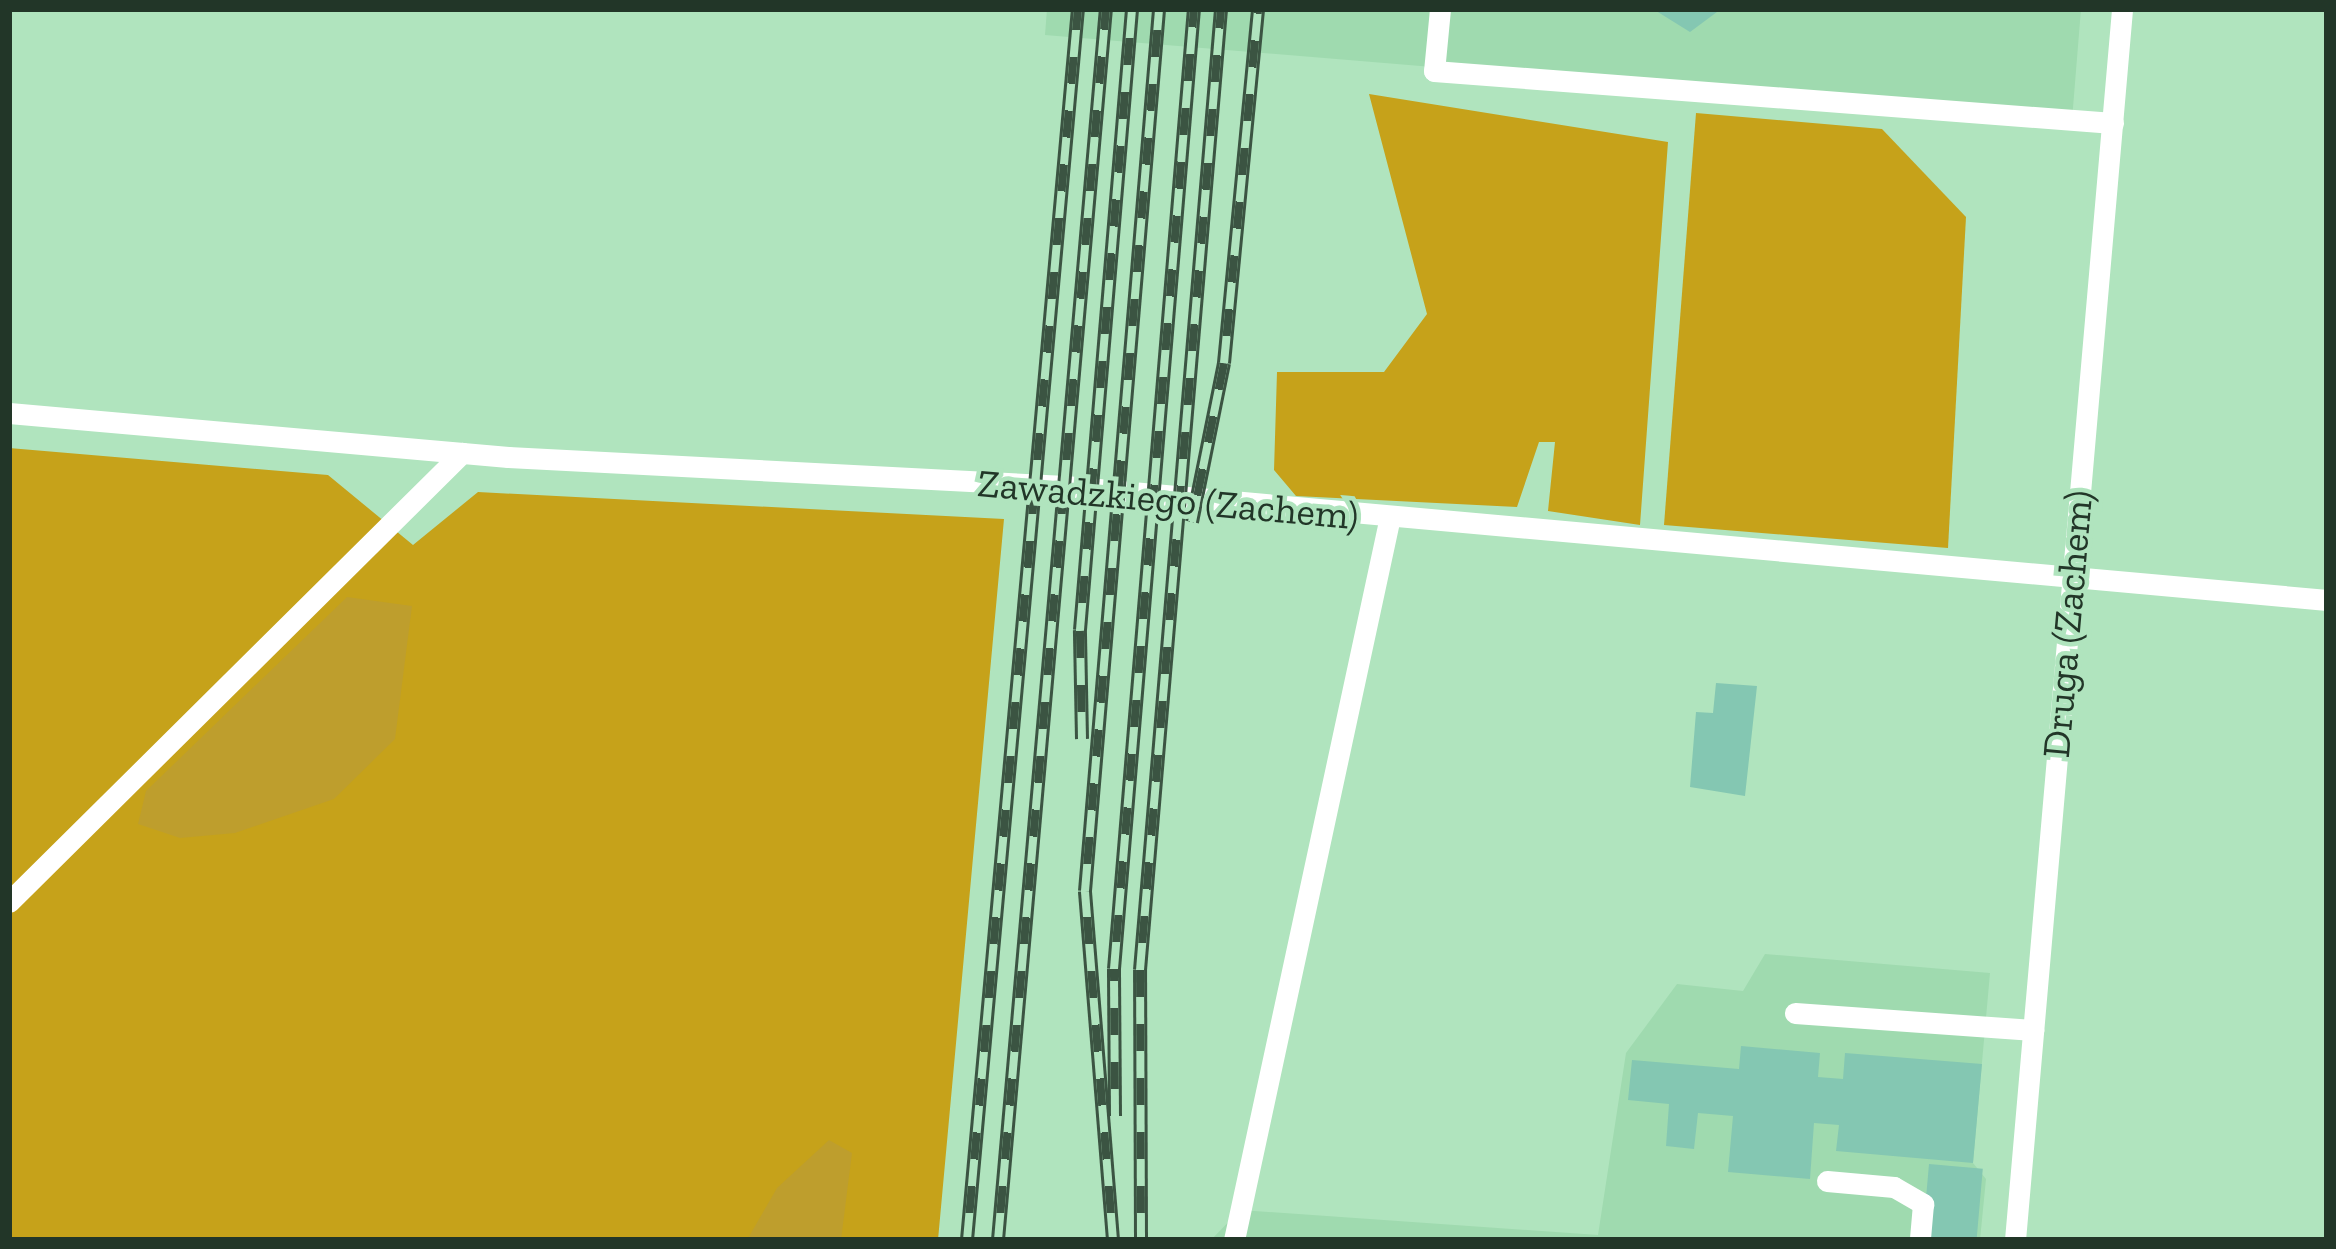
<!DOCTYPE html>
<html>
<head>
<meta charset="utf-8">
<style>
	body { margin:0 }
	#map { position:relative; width:2336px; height:1249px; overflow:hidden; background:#b0e4be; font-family:"Zilla Slab",serif }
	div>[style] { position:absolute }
	.built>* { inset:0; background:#9fdaaf }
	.green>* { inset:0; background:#c6a21a }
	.forest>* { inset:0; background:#be9e2d }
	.building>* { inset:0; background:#84c7b2; transform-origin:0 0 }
	.service>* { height:21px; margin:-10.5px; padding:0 10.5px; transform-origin:10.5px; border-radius:10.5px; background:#fff }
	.rail>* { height:14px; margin-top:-7px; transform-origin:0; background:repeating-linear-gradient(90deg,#b0e4be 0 27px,#3b5442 0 54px); box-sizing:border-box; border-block:3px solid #3b5442 }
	span { translate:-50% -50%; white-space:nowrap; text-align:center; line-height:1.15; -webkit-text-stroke:9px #b0e4be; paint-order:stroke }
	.street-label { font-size:39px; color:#223628 }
	.frame { position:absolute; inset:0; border:12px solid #223628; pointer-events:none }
</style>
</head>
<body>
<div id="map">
	<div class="built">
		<i style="clip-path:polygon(1047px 9px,2081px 9px,2072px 120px,1045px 35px)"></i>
		<i style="clip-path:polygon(1765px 954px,1990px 973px,1973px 1163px,1986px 1179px,1980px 1240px,1211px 1240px,1240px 1210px,1598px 1235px,1626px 1053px,1677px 984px,1743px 991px)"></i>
	</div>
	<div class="green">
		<i style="clip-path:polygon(1369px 94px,1668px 142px,1640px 525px,1548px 511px,1555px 442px,1539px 442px,1517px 507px,1296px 496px,1274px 470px,1277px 372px,1384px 372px,1427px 314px)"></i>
		<i style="clip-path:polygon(1696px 113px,1882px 129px,1966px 217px,1948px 548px,1664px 525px)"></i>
		<i style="clip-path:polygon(9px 448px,328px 475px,413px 545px,478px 492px,1004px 519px,938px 1240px,9px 1240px)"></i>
	</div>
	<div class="forest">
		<i style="clip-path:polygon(347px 597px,412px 606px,395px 739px,334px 799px,235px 833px,180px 838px,138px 824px,146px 791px)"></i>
		<i style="clip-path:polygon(829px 1140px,852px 1153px,841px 1240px,747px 1240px,777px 1188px)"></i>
	</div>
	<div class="building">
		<i style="clip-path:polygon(1653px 9px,1721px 9px,1690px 32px)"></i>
		<i style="clip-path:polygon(1716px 683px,1757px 686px,1745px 796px,1690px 787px,1696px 712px,1713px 713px)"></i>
		<i style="clip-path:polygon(1741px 1046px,1820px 1053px,1818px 1077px,1843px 1079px,1845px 1053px,1982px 1064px,1973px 1163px,1836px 1151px,1839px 1125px,1814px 1123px,1810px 1179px,1728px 1172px,1733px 1116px,1698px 1113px,1694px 1149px,1666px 1146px,1669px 1104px,1628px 1100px,1632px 1060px,1739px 1069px)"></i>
		<i style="left:1929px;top:1164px;width:54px;height:76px;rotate:5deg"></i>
	</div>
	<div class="service">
		<i style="left:1440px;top:9px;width:62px;rotate:95.5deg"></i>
		<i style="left:1434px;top:71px;width:681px;rotate:4.38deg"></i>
		<i style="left:9px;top:413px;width:501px;rotate:5.04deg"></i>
		<i style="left:508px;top:457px;width:558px;rotate:2.98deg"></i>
		<i style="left:1065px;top:486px;width:1267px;rotate:5.16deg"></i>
		<i style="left:9px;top:902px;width:638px;rotate:-44.75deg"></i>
		<i style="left:1795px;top:1013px;width:239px;rotate:4.1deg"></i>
		<i style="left:1827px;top:1181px;width:67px;rotate:5.1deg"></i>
		<i style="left:1894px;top:1187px;width:34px;rotate:30deg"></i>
		<i style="left:1923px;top:1204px;width:36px;rotate:95deg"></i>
		<i style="left:1234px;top:1240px;width:736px;rotate:-77.83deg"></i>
		<i style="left:2015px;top:1240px;width:1236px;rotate:-85.03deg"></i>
	</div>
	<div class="rail">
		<i style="left:1192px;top:522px;width:162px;rotate:-78.6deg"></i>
		<i style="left:1224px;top:363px;width:356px;rotate:-84.5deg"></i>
		<i style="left:1082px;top:739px;width:109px;rotate:-91.1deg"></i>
		<i style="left:1080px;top:630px;width:623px;rotate:-85.21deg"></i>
		<i style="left:1115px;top:1116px;width:147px;rotate:-90.4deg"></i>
		<i style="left:1114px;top:969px;width:963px;rotate:-85.24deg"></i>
		<i style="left:967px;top:1240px;width:1236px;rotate:-84.85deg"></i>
		<i style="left:998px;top:1240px;width:1236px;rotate:-84.99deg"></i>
		<i style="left:1113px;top:1240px;width:350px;rotate:-94.6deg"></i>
		<i style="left:1085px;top:891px;width:885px;rotate:-85.2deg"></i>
		<i style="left:1141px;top:1240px;width:270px;rotate:-90.2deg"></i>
		<i style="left:1140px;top:970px;width:964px;rotate:-85.18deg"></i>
	</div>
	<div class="street-label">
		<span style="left:1168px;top:500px;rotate:5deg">Zawadzkiego (Zachem)</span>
		<span style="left:2068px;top:624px;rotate:-85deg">Druga (Zachem)</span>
	</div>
	<div class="frame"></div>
</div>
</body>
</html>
